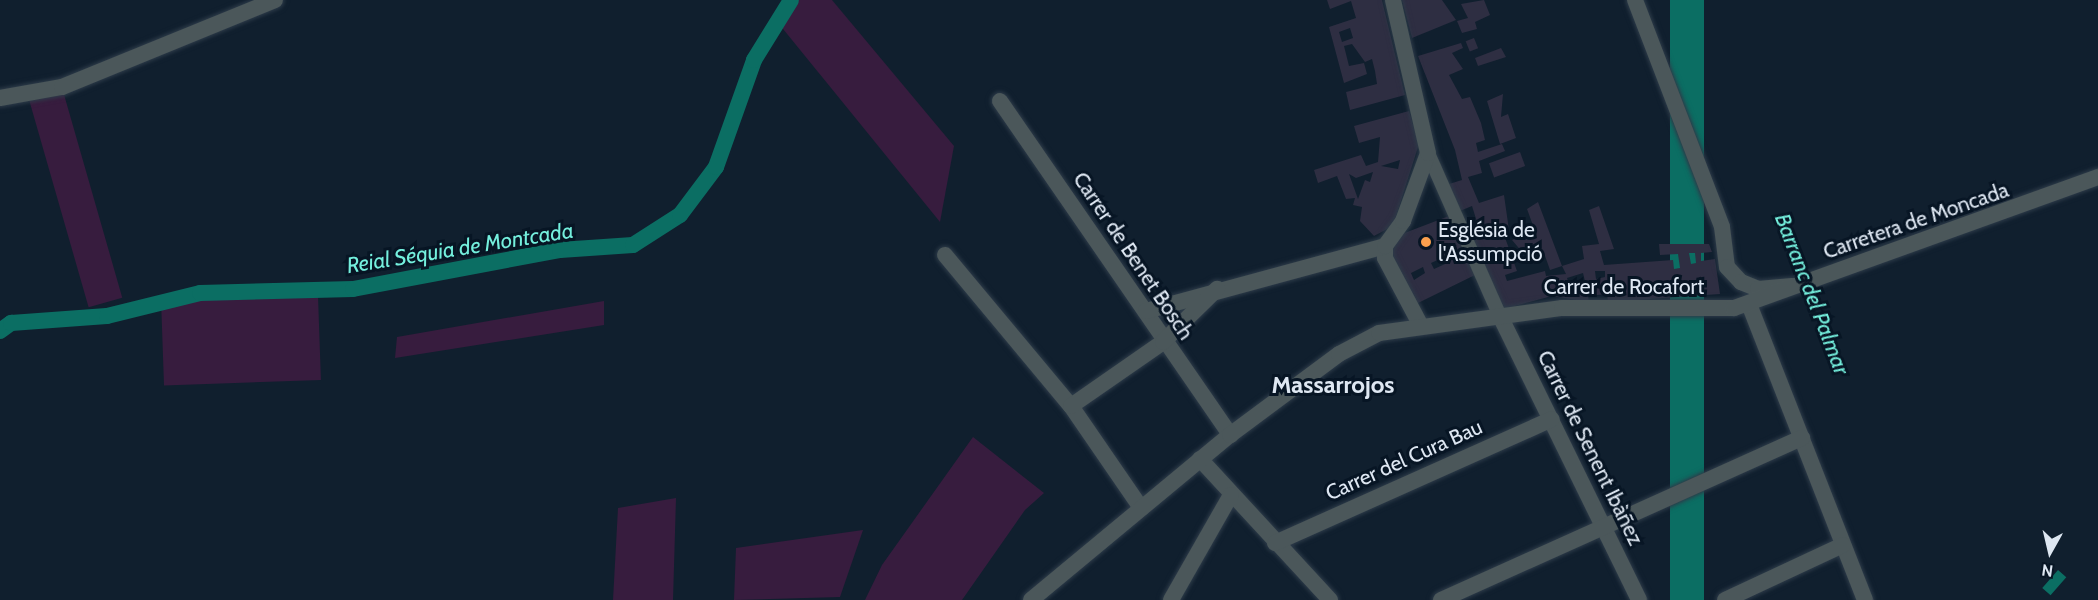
<!DOCTYPE html>
<html>
<head>
<meta charset="utf-8">
<style>
	body { margin:0 }
	#map { position:relative; width:2098px; height:600px; overflow:hidden; background:#101f2e; font-family:Cabin,sans-serif }
	div>[style] { position:absolute }
	.green>* { inset:0; background:#371c3e; transform-origin:0 0 }
	.water>* { inset:0; background:#0b6e63; transform-origin:0 0 }
	.canal>* { height:16px; margin:-8px; padding:0 8px; transform-origin:8px; border-radius:8px; background:#0b6e63 }
	.building>* { inset:0; background:#2e2e42; transform-origin:0 0 }
	.roads { filter:drop-shadow(0 0 2px #2d3b49) drop-shadow(0 0 2px #2d3b49) }
	.pedestrian>* { height:14px; margin:-7px; padding:0 7px; transform-origin:7px; border-radius:7px; background:#4b575a }
	.minor>* { height:16px; margin:-8px; padding:0 8px; transform-origin:8px; border-radius:8px; background:#4b575a }
	.tertiary>* { height:16px; margin:-8px; padding:0 8px; transform-origin:8px; border-radius:8px; background:#4b575a }
	.dots>* { width:16px; height:16px; translate:-50% -50%; box-sizing:border-box; border:3px solid #071524; border-radius:50% }
	span { translate:-50% -50%; white-space:nowrap; text-align:center; line-height:1.15; -webkit-text-stroke:6px #071524; paint-order:stroke }
	.street-label { font-size:21px; color:#dee7f2 }
	.poi-label { font-size:21px; color:#dee7f2 }
	.left { translate:0 -50%; text-align:left }
	.water-label { font-size:22px; color:#74efdd; font-style:italic }
	.quarter-label { font-size:24px; color:#dee7f2; font-weight:700 }
	.north { position:absolute; left:2020px; top:522px; width:60px; height:60px; -webkit-text-stroke:4px #071524; paint-order:stroke; rotate:188deg; font-size:16px; font-weight:700; line-height:24px; text-align:center; color:#dee7f2 }
	.north::after { content:''; display:block; margin:auto; width:21px; height:27px; background:#dee7f2; clip-path:polygon(50% 0,100% 100%,50% 72%,0 100%) }
</style>
</head>
<body>
<div id="map">
	<div class="green">
		<i style="clip-path:polygon(794px 0,832px 0,954px 146px,940px 222px,779px 24px)"></i>
		<i style="left:63px;top:91px;width:215px;height:35px;rotate:74deg"></i>
		<i style="left:318px;top:296px;width:84px;height:157px;rotate:88deg"></i>
		<i style="clip-path:polygon(604px 301px,604px 325px,395px 358px,397px 337px)"></i>
		<i style="clip-path:polygon(973px 437px,1044px 493px,1025px 510px,962px 600px,865px 600px,882px 565px)"></i>
		<i style="clip-path:polygon(676px 498px,673px 600px,613px 600px,618px 508px)"></i>
		<i style="clip-path:polygon(863px 530px,840px 597px,734px 600px,736px 548px)"></i>
	</div>
	<div class="water">
		<i style="left:1670px;top:0;width:34px;height:642px"></i>
		<i style="left:2058px;top:570px;width:11px;height:24px;rotate:41deg"></i>
	</div>
	<div class="canal">
		<i style="left:0;top:331px;width:14px;rotate:-36deg"></i>
		<i style="left:11px;top:323px;width:96px;rotate:-4.2deg"></i>
		<i style="left:107px;top:316px;width:96px;rotate:-13.9deg"></i>
		<i style="left:200px;top:293px;width:153px;rotate:-1.5deg"></i>
		<i style="left:353px;top:289px;width:211px;rotate:-10.7deg"></i>
		<i style="left:560px;top:250px;width:73px;rotate:-3.9deg"></i>
		<i style="left:633px;top:245px;width:56px;rotate:-32.6deg"></i>
		<i style="left:680px;top:215px;width:60px;rotate:-53.1deg"></i>
		<i style="left:716px;top:167px;width:114px;rotate:-70.4deg"></i>
		<i style="left:754px;top:60px;width:70px;rotate:-58.3deg"></i>
	</div>
	<div class="building">
		<i style="clip-path:polygon(evenodd,1327px 0,1382px 0,1405px 95px,1350px 110px,1346px 92px,1377px 84px,1375px 71px,1372px 59px,1365px 62px,1352px 44px,1344px 46px,1349px 66px,1364px 63px,1367px 74px,1344px 83px,1329px 27px,1356px 18px,1351px 1px,1330px 9px,1327px 0,1350px 28px,1353px 38px,1342px 42px,1339px 32px,1350px 28px)"></i>
		<i style="clip-path:polygon(1402px 0,1442px 0,1456px 20px,1412px 38px)"></i>
		<i style="clip-path:polygon(1484px 0,1490px 15px,1475px 22px,1477px 29px,1462px 33px,1457px 21px,1468px 18px,1461px 4px)"></i>
		<i style="left:1474px;top:38px;width:11px;height:9px;rotate:68deg"></i>
		<i style="clip-path:polygon(evenodd,1461px 43px,1463px 48px,1452px 53px,1463px 69px,1449px 75px,1462px 99px,1470px 97px,1481px 123px,1485px 140px,1476px 143px,1478px 152px,1502px 144px,1505px 151px,1479px 161px,1482px 173px,1468px 177px,1479px 203px,1504px 195px,1509px 230px,1503px 232px,1517px 271px,1505px 275px,1507px 281px,1545px 271px,1546px 276px,1566px 274px,1562px 266px,1584px 259px,1582px 246px,1599px 244px,1589px 210px,1599px 206px,1614px 249px,1600px 251px,1604px 265px,1673px 260px,1674px 269px,1680px 268px,1678px 254px,1660px 255px,1659px 244px,1709px 244px,1712px 252px,1701px 253px,1701px 261px,1715px 259px,1720px 294px,1608px 302px,1607px 294px,1588px 296px,1589px 302px,1552px 296px,1504px 309px,1467px 226px,1477px 222px,1472px 206px,1460px 211px,1449px 184px,1462px 180px,1455px 150px,1418px 56px,1461px 43px,1689px 253px,1695px 253px,1696px 263px,1691px 264px,1689px 253px,1461px 43px,1595px 271px,1605px 271px,1605px 277px,1596px 279px,1595px 271px,1461px 43px,1583px 273px,1587px 290px,1572px 293px,1567px 278px,1583px 273px)"></i>
		<i style="clip-path:polygon(1501px 48px,1506px 57px,1478px 66px,1475px 58px)"></i>
		<i style="clip-path:polygon(1503px 94px,1501px 117px,1508px 114px,1516px 138px,1500px 144px,1487px 101px)"></i>
		<i style="clip-path:polygon(evenodd,1409px 111px,1419px 144px,1393px 226px,1374px 236px,1360px 221px,1362px 207px,1353px 205px,1355px 198px,1346px 199px,1337px 176px,1318px 183px,1314px 170px,1361px 155px,1366px 166px,1378px 162px,1380px 137px,1359px 143px,1354px 126px,1409px 111px,1400px 160px,1398px 169px,1381px 166px,1400px 160px,1409px 111px,1373px 172px,1370px 182px,1365px 180px,1358px 199px,1349px 174px,1356px 178px,1373px 172px)"></i>
		<i style="left:1520px;top:152px;width:15px;height:33px;rotate:70deg"></i>
		<i style="clip-path:polygon(1538px 202px,1562px 266px,1550px 270px,1544px 253px,1528px 259px,1512px 240px,1535px 231px,1527px 209px)"></i>
		<i style="clip-path:polygon(evenodd,1449px 216px,1475px 275px,1416px 304px,1388px 248px,1394px 237px,1449px 216px,1442px 258px,1445px 264px,1434px 269px,1431px 263px,1442px 258px,1449px 216px,1423px 267px,1425px 273px,1414px 280px,1411px 273px,1423px 267px)"></i>
	</div>
	<div class="roads">
		<div class="pedestrian">
			<i style="left:1428px;top:153px;width:178px;rotate:66.2deg"></i>
		</div>
		<div class="minor">
			<i style="left:1635px;top:0;width:243px;rotate:69deg"></i>
			<i style="left:1722px;top:227px;width:40px;rotate:82.9deg"></i>
			<i style="left:1727px;top:267px;width:21px;rotate:47deg"></i>
			<i style="left:1741px;top:282px;width:18px;rotate:22deg"></i>
			<i style="left:1758px;top:289px;width:34px;rotate:-5deg"></i>
			<i style="left:0;top:98px;width:63px;rotate:-10.1deg"></i>
			<i style="left:62px;top:87px;width:230px;rotate:-22.2deg"></i>
			<i style="left:1000px;top:101px;width:406px;rotate:55.4deg"></i>
			<i style="left:1385px;top:246px;width:12px;rotate:90deg"></i>
			<i style="left:1385px;top:258px;width:75px;rotate:62.1deg"></i>
			<i style="left:945px;top:255px;width:197px;rotate:50.2deg"></i>
			<i style="left:1071px;top:406px;width:124px;rotate:55.5deg"></i>
			<i style="left:1749px;top:304px;width:318px;rotate:68.6deg"></i>
			<i style="left:1146px;top:311px;width:248px;rotate:-15.2deg"></i>
			<i style="left:1385px;top:246px;width:31px;rotate:-54deg"></i>
			<i style="left:1403px;top:221px;width:72px;rotate:-69.8deg"></i>
			<i style="left:1428px;top:153px;width:157px;rotate:-102.9deg"></i>
			<i style="left:1500px;top:316px;width:316px;rotate:63.9deg"></i>
			<i style="left:1071px;top:406px;width:112px;rotate:-34.8deg"></i>
			<i style="left:1163px;top:342px;width:76px;rotate:-44.5deg"></i>
			<i style="left:1200px;top:459px;width:192px;rotate:47.3deg"></i>
			<i style="left:1275px;top:543px;width:303px;rotate:-24.1deg"></i>
			<i style="left:1171px;top:600px;width:121px;rotate:-60.3deg"></i>
			<i style="left:1441px;top:600px;width:396px;rotate:-24.2deg"></i>
			<i style="left:1725px;top:600px;width:130px;rotate:-25deg"></i>
		</div>
		<div class="tertiary">
			<i style="left:1031px;top:600px;width:259px;rotate:-39.7deg"></i>
			<i style="left:1230px;top:435px;width:136px;rotate:-36.6deg"></i>
			<i style="left:1339px;top:354px;width:45px;rotate:-27.7deg"></i>
			<i style="left:1379px;top:333px;width:185px;rotate:-7.8deg"></i>
			<i style="left:1562px;top:308px;width:172px"></i>
			<i style="left:1734px;top:308px;width:387px;rotate:-19.8deg"></i>
		</div>
	</div>
	<div class="dots">
		<i style="left:1426px;top:242px;background:#fa9f4e"></i>
	</div>
	<div class="street-label">
		<span style="left:1916px;top:221px;rotate:-19deg">Carretera de Moncada</span>
		<span style="left:1133px;top:256px;rotate:56deg">Carrer de Benet Bosch</span>
		<span style="left:1624px;top:287px">Carrer de Rocafort</span>
		<span style="left:1590px;top:448px;rotate:64deg">Carrer de Senent Ibàñez</span>
		<span style="left:1404px;top:460px;rotate:-24deg">Carrer del Cura Bau</span>
	</div>
	<div class="poi-label">
		<span class="left" style="left:1438px;top:242px">Església de<br>l'Assumpció</span>
	</div>
	<div class="water-label">
		<span style="left:460px;top:248px;rotate:-9deg">Reial Séquia de Montcada</span>
		<span style="left:1812px;top:294px;rotate:69deg">Barranc del Palmar</span>
	</div>
	<div class="quarter-label">
		<span style="left:1333px;top:385px">Massarrojos</span>
	</div>
	<div class="north">N</div>
</div>
</body>
</html>
